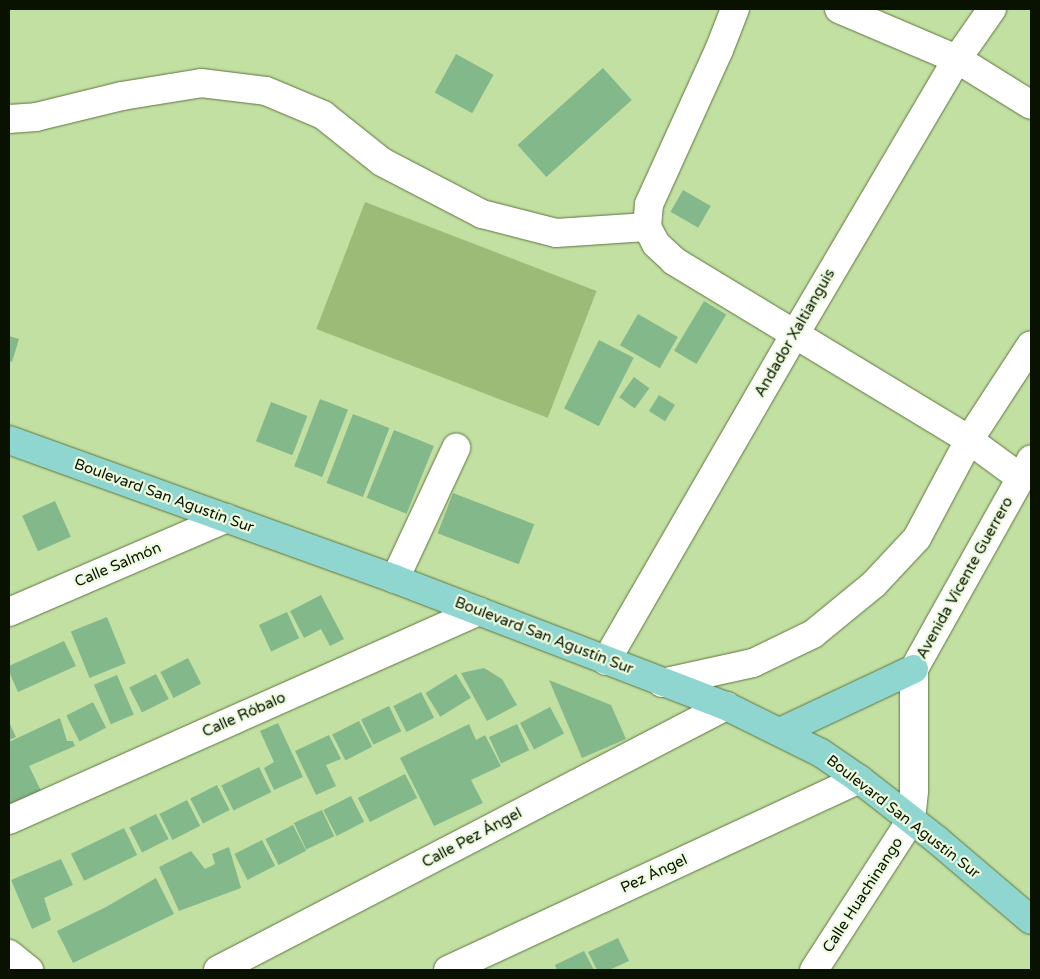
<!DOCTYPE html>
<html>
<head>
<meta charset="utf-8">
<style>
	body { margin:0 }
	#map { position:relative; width:1040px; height:979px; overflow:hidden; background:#c3e0a3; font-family:"Varela Round",sans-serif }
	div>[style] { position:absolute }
	.green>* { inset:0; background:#9bbb76; transform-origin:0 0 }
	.building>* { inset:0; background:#83b88b; transform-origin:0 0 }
	.roads { filter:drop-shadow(0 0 1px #5c753c) drop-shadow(0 0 1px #5c753c) }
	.minor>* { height:28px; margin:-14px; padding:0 14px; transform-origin:14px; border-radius:14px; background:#fff }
	.major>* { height:28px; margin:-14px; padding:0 14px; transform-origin:14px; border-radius:14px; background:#8fd6d1 }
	span { translate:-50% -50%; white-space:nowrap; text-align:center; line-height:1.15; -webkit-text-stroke:4.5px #ecfbdd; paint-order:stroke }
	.street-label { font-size:15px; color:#091200 }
	.frame { position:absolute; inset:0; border:10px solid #091200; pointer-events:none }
</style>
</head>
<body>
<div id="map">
	<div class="green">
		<i style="left:365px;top:202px;width:248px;height:136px;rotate:21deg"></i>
	</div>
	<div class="building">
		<i style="left:456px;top:54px;width:43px;height:44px;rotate:29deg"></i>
		<i style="left:603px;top:68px;width:43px;height:115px;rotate:48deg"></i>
		<i style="left:683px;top:190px;width:32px;height:25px;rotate:30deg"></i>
		<i style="left:704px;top:301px;width:26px;height:58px;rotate:31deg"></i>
		<i style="left:638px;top:314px;width:46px;height:36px;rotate:30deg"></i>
		<i style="clip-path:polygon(9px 336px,19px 339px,12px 362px,9px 361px)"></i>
		<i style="left:599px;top:340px;width:39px;height:77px;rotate:27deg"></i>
		<i style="left:634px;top:377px;width:19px;height:25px;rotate:36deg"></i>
		<i style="left:659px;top:395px;width:19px;height:19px;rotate:32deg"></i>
		<i style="left:320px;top:399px;width:30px;height:72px;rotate:21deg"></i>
		<i style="left:271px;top:402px;width:39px;height:42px;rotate:21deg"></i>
		<i style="left:353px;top:414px;width:39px;height:74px;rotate:21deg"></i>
		<i style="left:394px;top:430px;width:43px;height:73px;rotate:22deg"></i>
		<i style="left:453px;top:493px;width:87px;height:43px;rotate:21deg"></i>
		<i style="left:55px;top:501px;width:39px;height:36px;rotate:66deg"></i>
		<i style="clip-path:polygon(321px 595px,344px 639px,330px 646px,321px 629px,304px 638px,290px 611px)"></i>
		<i style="left:287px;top:612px;width:29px;height:31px;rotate:65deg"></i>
		<i style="left:107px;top:617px;width:50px;height:39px;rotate:68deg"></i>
		<i style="clip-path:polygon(64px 641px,76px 666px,18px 692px,9px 672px,9px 666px)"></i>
		<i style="left:188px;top:658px;width:29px;height:31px;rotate:63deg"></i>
		<i style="clip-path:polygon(484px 668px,502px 679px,517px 705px,487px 721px,461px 673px)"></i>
		<i style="left:156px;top:674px;width:28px;height:30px;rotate:63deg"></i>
		<i style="left:456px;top:674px;width:28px;height:36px;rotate:58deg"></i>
		<i style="left:117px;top:675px;width:43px;height:25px;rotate:67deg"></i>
		<i style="clip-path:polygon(549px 680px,611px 705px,626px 739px,582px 758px)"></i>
		<i style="left:421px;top:692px;width:29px;height:31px;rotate:63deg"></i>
		<i style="left:93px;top:702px;width:29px;height:30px;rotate:63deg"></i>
		<i style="left:389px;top:706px;width:28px;height:31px;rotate:64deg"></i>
		<i style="left:550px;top:707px;width:30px;height:34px;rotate:62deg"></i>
		<i style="clip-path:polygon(60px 718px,67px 741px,73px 741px,75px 746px,29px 766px,43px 795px,9px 810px,9px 742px)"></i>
		<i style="left:359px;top:721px;width:29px;height:30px;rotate:63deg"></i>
		<i style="clip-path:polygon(9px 722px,16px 737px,9px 740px)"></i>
		<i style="clip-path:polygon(278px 723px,303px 777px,274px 790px,264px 768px,274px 762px,260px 731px)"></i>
		<i style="clip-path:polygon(469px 724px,476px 740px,485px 735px,501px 766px,471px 780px,483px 803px,434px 826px,400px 758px)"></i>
		<i style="left:517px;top:724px;width:29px;height:31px;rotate:65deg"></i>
		<i style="clip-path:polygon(329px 735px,341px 759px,326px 765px,336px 786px,316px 795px,295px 751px)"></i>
		<i style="left:259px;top:767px;width:28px;height:42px;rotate:64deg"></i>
		<i style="left:405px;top:774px;width:27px;height:53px;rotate:63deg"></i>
		<i style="left:217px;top:785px;width:28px;height:30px;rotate:63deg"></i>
		<i style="left:351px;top:796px;width:29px;height:31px;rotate:63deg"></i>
		<i style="left:187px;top:800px;width:29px;height:31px;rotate:63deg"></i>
		<i style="left:322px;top:810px;width:29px;height:31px;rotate:65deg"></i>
		<i style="left:156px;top:814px;width:28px;height:30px;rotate:63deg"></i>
		<i style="left:293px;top:825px;width:29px;height:31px;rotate:63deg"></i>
		<i style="left:124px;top:828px;width:30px;height:59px;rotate:64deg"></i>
		<i style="left:262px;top:840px;width:29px;height:31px;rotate:63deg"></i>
		<i style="clip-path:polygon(229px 847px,241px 888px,179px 911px,159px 867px,191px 851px,205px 869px,215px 864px,212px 854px)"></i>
		<i style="clip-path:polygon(61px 859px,73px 885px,44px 898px,51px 920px,32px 929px,11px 880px)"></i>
		<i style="clip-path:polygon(156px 878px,174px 914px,73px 963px,57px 931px,106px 907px)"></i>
		<i style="clip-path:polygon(618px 938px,629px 961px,609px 970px,597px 970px,588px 952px)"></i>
		<i style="clip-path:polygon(584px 951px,594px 970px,557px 970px,555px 965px)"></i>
	</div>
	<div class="roads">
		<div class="minor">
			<i style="left:735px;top:9px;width:44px;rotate:111.3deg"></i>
			<i style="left:719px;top:50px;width:169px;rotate:114.4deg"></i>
			<i style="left:649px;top:204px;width:23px;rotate:95deg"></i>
			<i style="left:647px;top:227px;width:19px;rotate:62deg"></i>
			<i style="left:656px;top:244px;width:25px;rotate:43deg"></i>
			<i style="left:674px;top:261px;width:345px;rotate:31.2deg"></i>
			<i style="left:969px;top:440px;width:64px;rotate:36.2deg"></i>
			<i style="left:839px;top:9px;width:128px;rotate:23deg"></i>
			<i style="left:957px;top:59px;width:87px;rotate:31.9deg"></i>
			<i style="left:9px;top:119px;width:27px;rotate:-4deg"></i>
			<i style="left:36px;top:117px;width:89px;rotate:-13.7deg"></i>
			<i style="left:122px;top:96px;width:80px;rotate:-9.3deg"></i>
			<i style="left:201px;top:83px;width:65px;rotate:7deg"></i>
			<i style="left:266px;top:91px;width:62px;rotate:22.8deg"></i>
			<i style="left:323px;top:115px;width:75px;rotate:38.5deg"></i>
			<i style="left:382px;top:162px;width:113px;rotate:27.5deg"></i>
			<i style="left:482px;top:214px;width:76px;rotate:14.4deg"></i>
			<i style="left:556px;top:233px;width:91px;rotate:-3.8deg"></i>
			<i style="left:395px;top:579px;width:145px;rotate:-65deg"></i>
			<i style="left:9px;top:612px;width:237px;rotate:-23.3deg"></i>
			<i style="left:606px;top:661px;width:378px;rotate:-60deg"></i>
			<i style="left:795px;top:334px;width:319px;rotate:-59.5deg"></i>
			<i style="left:957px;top:59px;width:61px;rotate:-55deg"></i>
			<i style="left:662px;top:683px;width:93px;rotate:-12.4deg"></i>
			<i style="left:753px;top:663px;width:67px;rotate:-25.8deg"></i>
			<i style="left:813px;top:634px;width:79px;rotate:-39.3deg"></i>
			<i style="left:874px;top:584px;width:63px;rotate:-46.9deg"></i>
			<i style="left:917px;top:538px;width:111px;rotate:-62deg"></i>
			<i style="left:969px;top:440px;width:113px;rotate:-56.9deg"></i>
			<i style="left:9px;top:820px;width:514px;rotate:-23.97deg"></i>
			<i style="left:9px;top:954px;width:26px;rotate:39deg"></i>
			<i style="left:218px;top:970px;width:573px;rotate:-27.46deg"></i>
			<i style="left:448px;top:970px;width:453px;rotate:-24.9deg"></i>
			<i style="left:814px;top:970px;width:179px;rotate:-57.1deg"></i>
			<i style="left:911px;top:820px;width:30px;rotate:-84deg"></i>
			<i style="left:914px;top:790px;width:121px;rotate:-90deg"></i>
			<i style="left:914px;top:669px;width:240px;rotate:-60.8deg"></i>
		</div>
		<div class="major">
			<i style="left:9px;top:440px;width:410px;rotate:19.8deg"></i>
			<i style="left:395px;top:579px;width:355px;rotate:21deg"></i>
			<i style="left:726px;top:706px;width:106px;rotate:26.3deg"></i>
			<i style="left:821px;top:753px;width:46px;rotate:34.4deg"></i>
			<i style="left:859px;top:779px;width:99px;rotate:38deg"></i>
			<i style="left:937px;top:840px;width:123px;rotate:40.4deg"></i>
			<i style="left:780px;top:732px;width:148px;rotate:-25.2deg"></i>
		</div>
	</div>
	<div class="street-label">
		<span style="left:795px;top:333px;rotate:-60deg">Andador Xaltianguis</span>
		<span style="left:164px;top:496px;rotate:20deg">Boulevard San Agustín Sur</span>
		<span style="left:118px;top:565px;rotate:-23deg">Calle Salmón</span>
		<span style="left:965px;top:578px;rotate:-61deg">Avenida Vicente Guerrero</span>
		<span style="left:544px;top:636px;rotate:21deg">Boulevard San Agustín Sur</span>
		<span style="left:244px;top:715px;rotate:-24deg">Calle Róbalo</span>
		<span style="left:903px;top:817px;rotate:38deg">Boulevard San Agustín Sur</span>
		<span style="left:472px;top:838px;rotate:-28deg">Calle Pez Ángel</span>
		<span style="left:654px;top:874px;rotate:-25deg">Pez Ángel</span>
		<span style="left:863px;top:895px;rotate:-57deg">Calle Huachinango</span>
	</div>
	<div class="frame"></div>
</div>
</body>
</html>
